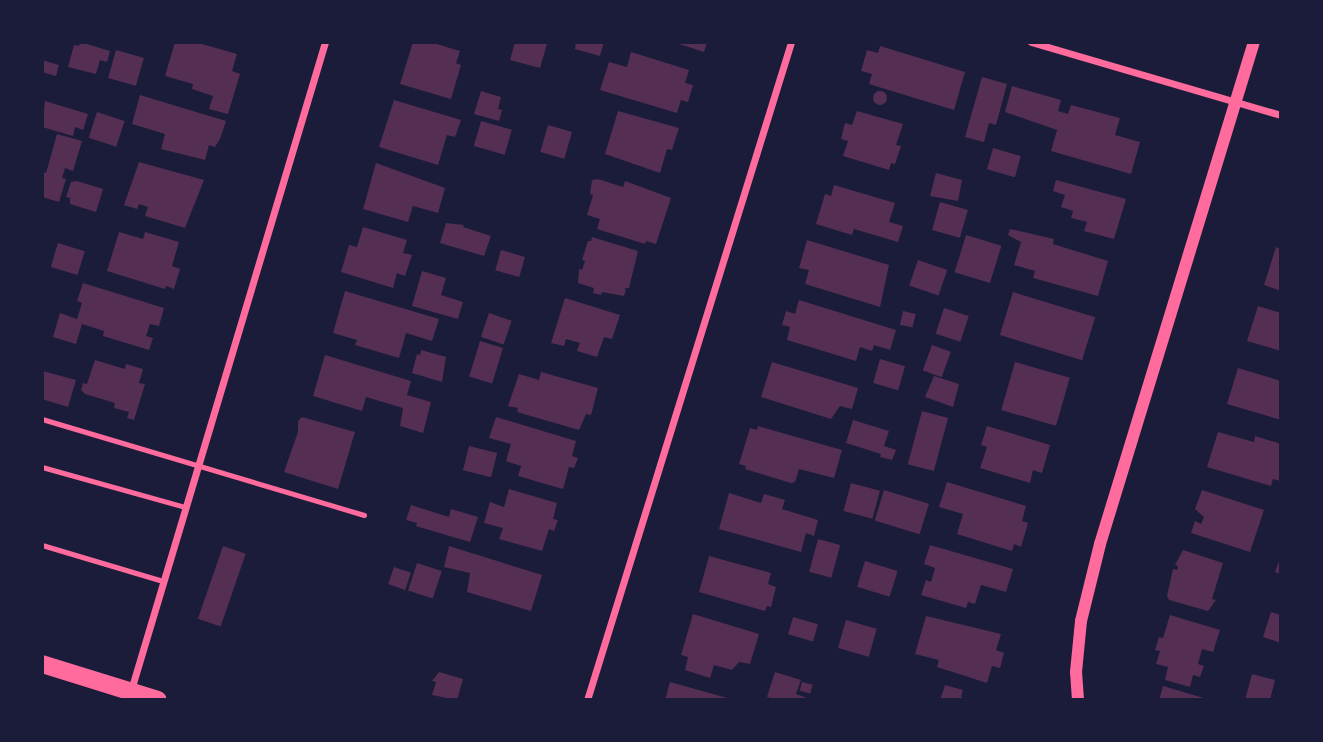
<!DOCTYPE html>
<html>
<head>
<meta charset="utf-8">
<style>
	body { margin:0 }
	#map { position:relative; width:1323px; height:742px; overflow:hidden; background:#1b1b3a; font-family:"Space Grotesk",sans-serif }
	div>[style] { position:absolute }
	.building>* { inset:0; background:#542f53; transform-origin:0 0 }
	.round { border-radius:50% }
	.service>* { height:5px; margin:-2.5px; padding:0 2.5px; transform-origin:2.5px; border-radius:2.5px; background:#ff6b9d }
	.minor>* { height:7px; margin:-3.5px; padding:0 3.5px; transform-origin:3.5px; border-radius:3.5px; background:#ff6b9d }
	.tertiary>* { height:12px; margin:-6px; padding:0 6px; transform-origin:6px; border-radius:6px; background:#ff6b9d }
	.primary>* { height:18px; margin:-9px; padding:0 9px; transform-origin:9px; border-radius:9px; background:#ff6b9d }
	span { translate:-50% -50%; white-space:nowrap; text-align:center; line-height:1.15; -webkit-text-stroke:7px #1b1b3a; paint-order:stroke }
	.frame { position:absolute; inset:0; border:44px solid #1b1b3a; pointer-events:none }
</style>
</head>
<body>
<div id="map">
	<div class="building">
		<i style="clip-path:polygon(80px 42px,110px 51px,107px 62px,100px 60px,96px 74px,68px 67px,74px 45px,79px 46px)"></i>
		<i style="clip-path:polygon(175px 42px,195px 42px,237px 54px,232px 71px,240px 74px,228px 114px,209px 109px,213px 96px,192px 89px,193px 84px,165px 76px)"></i>
		<i style="clip-path:polygon(413px 42px,430px 42px,460px 51px,456px 63px,461px 65px,451px 99px,400px 84px)"></i>
		<i style="clip-path:polygon(515px 42px,547px 44px,540px 68px,510px 60px)"></i>
		<i style="clip-path:polygon(576px 42px,604px 42px,600px 56px,575px 49px)"></i>
		<i style="clip-path:polygon(673px 42px,707px 42px,704px 52px)"></i>
		<i style="clip-path:polygon(880px 46px,965px 72px,954px 110px,869px 84px,872px 74px,861px 71px,867px 50px,878px 53px)"></i>
		<i style="left:116px;top:50px;width:29px;height:29px;rotate:16deg"></i>
		<i style="clip-path:polygon(631px 52px,689px 70px,685px 83px,693px 85px,688px 102px,681px 100px,677px 113px,600px 90px,609px 62px,627px 67px)"></i>
		<i style="clip-path:polygon(42px 60px,59px 65px,56px 76px,42px 72px)"></i>
		<i style="clip-path:polygon(982px 77px,1007px 84px,996px 125px,989px 123px,984px 142px,965px 137px)"></i>
		<i style="clip-path:polygon(1012px 86px,1061px 100px,1058px 111px,1068px 114px,1071px 105px,1120px 118px,1115px 135px,1140px 142px,1131px 174px,1051px 151px,1057px 130px,1005px 112px)"></i>
		<i class="round" style="left:873px;top:91px;width:14px;height:14px"></i>
		<i style="clip-path:polygon(481px 91px,501px 97px,498px 109px,502px 110px,499px 121px,474px 114px)"></i>
		<i style="clip-path:polygon(140px 95px,226px 121px,220px 139px,215px 147px,209px 145px,205px 160px,161px 149px,165px 134px,132px 124px)"></i>
		<i style="clip-path:polygon(394px 100px,461px 120px,455px 137px,447px 135px,438px 165px,379px 147px)"></i>
		<i style="clip-path:polygon(45px 101px,88px 114px,83px 130px,75px 127px,73px 136px,42px 127px)"></i>
		<i style="clip-path:polygon(618px 111px,679px 128px,672px 150px,667px 149px,660px 173px,605px 154px)"></i>
		<i style="clip-path:polygon(857px 111px,903px 124px,896px 145px,901px 146px,895px 164px,891px 163px,889px 170px,843px 156px,848px 141px,841px 139px,845px 123px,852px 125px)"></i>
		<i style="left:97px;top:112px;width:29px;height:27px;rotate:18deg"></i>
		<i style="left:481px;top:121px;width:32px;height:26px;rotate:16deg"></i>
		<i style="left:548px;top:125px;width:25px;height:28px;rotate:16deg"></i>
		<i style="clip-path:polygon(57px 134px,82px 141px,73px 171px,65px 168px,62px 178px,66px 179px,59px 202px,42px 197px,42px 172px,46px 173px)"></i>
		<i style="left:993px;top:148px;width:29px;height:22px;rotate:16deg"></i>
		<i style="clip-path:polygon(139px 162px,204px 180px,185px 228px,145px 216px,148px 207px,139px 204px,137px 209px,124px 205px)"></i>
		<i style="clip-path:polygon(376px 163px,445px 188px,438px 213px,413px 206px,408px 222px,363px 209px)"></i>
		<i style="clip-path:polygon(936px 173px,962px 180px,958px 201px,930px 196px)"></i>
		<i style="clip-path:polygon(598px 179px,623px 187px,625px 181px,671px 198px,656px 244px,646px 241px,645px 244px,597px 229px,600px 219px,587px 215px,593px 195px,590px 194px,592px 180px)"></i>
		<i style="clip-path:polygon(1056px 180px,1126px 199px,1114px 239px,1084px 231px,1087px 222px,1071px 218px,1073px 211px,1061px 207px,1065px 195px,1053px 191px)"></i>
		<i style="clip-path:polygon(77px 181px,103px 189px,96px 212px,70px 204px,70px 198px,66px 197px,71px 182px)"></i>
		<i style="clip-path:polygon(834px 185px,895px 203px,889px 222px,903px 226px,898px 242px,854px 229px,852px 235px,816px 224px,825px 194px,831px 196px)"></i>
		<i style="left:940px;top:202px;width:29px;height:29px;rotate:16deg"></i>
		<i style="clip-path:polygon(446px 223px,464px 225px,463px 227px,491px 236px,484px 256px,440px 243px)"></i>
		<i style="clip-path:polygon(363px 227px,407px 240px,403px 253px,412px 255px,405px 276px,397px 273px,393px 288px,341px 272px,349px 245px,357px 247px)"></i>
		<i style="clip-path:polygon(1010px 229px,1054px 239px,1053px 244px,1108px 261px,1098px 296px,1033px 278px,1035px 271px,1014px 265px,1021px 242px,1008px 235px)"></i>
		<i style="clip-path:polygon(119px 232px,143px 239px,145px 232px,179px 242px,172px 266px,180px 269px,174px 289px,166px 286px,165px 289px,107px 271px)"></i>
		<i style="left:966px;top:235px;width:37px;height:39px;rotate:17deg"></i>
		<i style="clip-path:polygon(592px 237px,638px 251px,629px 288px,624px 288px,626px 289px,624px 296px,602px 292px,601px 295px,593px 293px,594px 288px,578px 283px,579px 269px,582px 270px,585px 261px,582px 260px,588px 241px,591px 241px)"></i>
		<i style="clip-path:polygon(807px 240px,889px 265px,880px 307px,805px 284px,809px 270px,799px 268px)"></i>
		<i style="left:58px;top:243px;width:28px;height:25px;rotate:17deg"></i>
		<i style="clip-path:polygon(1276px 247px,1281px 249px,1281px 291px,1264px 285px)"></i>
		<i style="left:501px;top:250px;width:25px;height:21px;rotate:16deg"></i>
		<i style="left:918px;top:260px;width:31px;height:27px;rotate:19deg"></i>
		<i style="clip-path:polygon(422px 271px,446px 278px,441px 295px,463px 302px,458px 319px,412px 306px)"></i>
		<i style="clip-path:polygon(83px 283px,164px 308px,159px 326px,150px 324px,146px 336px,153px 338px,149px 350px,103px 336px,104px 331px,82px 324px,76px 344px,53px 337px,60px 313px,77px 319px,82px 303px,77px 301px)"></i>
		<i style="clip-path:polygon(345px 291px,439px 319px,432px 341px,406px 333px,399px 358px,355px 345px,357px 340px,333px 333px)"></i>
		<i style="left:1013px;top:292px;width:86px;height:45px;rotate:17deg"></i>
		<i style="clip-path:polygon(565px 298px,620px 315px,612px 339px,604px 337px,597px 357px,577px 351px,580px 343px,566px 339px,564px 346px,551px 343px)"></i>
		<i style="clip-path:polygon(799px 300px,896px 330px,890px 350px,874px 345px,872px 351px,860px 347px,856px 361px,787px 340px,790px 327px,782px 325px,786px 311px,795px 314px)"></i>
		<i style="clip-path:polygon(1258px 306px,1281px 313px,1281px 351px,1247px 341px)"></i>
		<i style="left:944px;top:308px;width:26px;height:27px;rotate:18deg"></i>
		<i style="left:903px;top:311px;width:13px;height:14px;rotate:13deg"></i>
		<i style="left:489px;top:313px;width:24px;height:25px;rotate:19deg"></i>
		<i style="left:480px;top:341px;width:24px;height:37px;rotate:17deg"></i>
		<i style="left:932px;top:345px;width:20px;height:27px;rotate:20deg"></i>
		<i style="clip-path:polygon(421px 350px,446px 357px,442px 382px,412px 373px,417px 354px,420px 355px)"></i>
		<i style="clip-path:polygon(325px 355px,411px 381px,407px 395px,431px 402px,423px 433px,400px 426px,403px 408px,366px 397px,362px 411px,313px 396px)"></i>
		<i style="left:880px;top:359px;width:26px;height:25px;rotate:16deg"></i>
		<i style="clip-path:polygon(95px 360px,125px 369px,126px 364px,143px 369px,139px 383px,145px 384px,134px 420px,127px 418px,129px 412px,114px 408px,115px 403px,85px 394px,81px 390px,83px 383px,87px 384px)"></i>
		<i style="clip-path:polygon(772px 362px,858px 388px,852px 409px,840px 406px,831px 419px,761px 397px)"></i>
		<i style="left:1015px;top:362px;width:57px;height:50px;rotate:16deg"></i>
		<i style="clip-path:polygon(1238px 368px,1281px 381px,1281px 420px,1227px 404px)"></i>
		<i style="clip-path:polygon(43px 371px,76px 380px,68px 407px,42px 399px)"></i>
		<i style="clip-path:polygon(541px 372px,598px 388px,591px 415px,586px 414px,579px 430px,517px 412px,518px 408px,508px 406px,519px 374px,539px 380px)"></i>
		<i style="clip-path:polygon(934px 376px,959px 384px,953px 407px,925px 397px)"></i>
		<i style="left:922px;top:411px;width:27px;height:55px;rotate:15deg"></i>
		<i style="clip-path:polygon(302px 417px,355px 432px,338px 489px,284px 472px,298px 432px,298px 421px)"></i>
		<i style="clip-path:polygon(496px 417px,576px 441px,572px 456px,578px 458px,574px 468px,569px 467px,563px 489px,518px 476px,521px 466px,506px 461px,511px 444px,489px 438px)"></i>
		<i style="clip-path:polygon(853px 420px,889px 431px,884px 446px,896px 450px,892px 460px,880px 457px,881px 454px,846px 443px)"></i>
		<i style="clip-path:polygon(758px 426px,842px 450px,834px 478px,799px 469px,795px 482px,791px 483px,745px 469px,746px 466px,739px 464px,750px 428px,757px 430px)"></i>
		<i style="clip-path:polygon(987px 426px,1050px 445px,1042px 473px,1033px 470px,1030px 483px,980px 468px,987px 447px,981px 445px)"></i>
		<i style="clip-path:polygon(1218px 432px,1254px 442px,1255px 436px,1281px 444px,1281px 481px,1273px 479px,1271px 486px,1207px 467px)"></i>
		<i style="left:469px;top:446px;width:29px;height:25px;rotate:14deg"></i>
		<i style="clip-path:polygon(947px 482px,1026px 506px,1022px 521px,1028px 523px,1021px 547px,1014px 544px,1012px 551px,957px 534px,963px 514px,939px 507px)"></i>
		<i style="left:851px;top:483px;width:30px;height:29px;rotate:15deg"></i>
		<i style="clip-path:polygon(509px 489px,557px 503px,553px 519px,558px 520px,554px 531px,549px 529px,542px 551px,499px 539px,503px 528px,484px 523px,490px 502px,504px 507px)"></i>
		<i style="left:884px;top:490px;width:47px;height:32px;rotate:17deg"></i>
		<i style="clip-path:polygon(1202px 490px,1264px 510px,1250px 552px,1191px 533px,1195px 521px,1201px 524px,1204px 517px,1195px 509px)"></i>
		<i style="clip-path:polygon(729px 493px,761px 503px,764px 494px,785px 500px,782px 509px,818px 520px,814px 536px,806px 533px,801px 552px,719px 529px)"></i>
		<i style="clip-path:polygon(411px 505px,449px 517px,451px 509px,478px 517px,470px 542px,416px 526px,417px 523px,406px 520px)"></i>
		<i style="left:818px;top:539px;width:23px;height:34px;rotate:15deg"></i>
		<i style="clip-path:polygon(930px 545px,1013px 569px,1006px 592px,981px 585px,975px 604px,968px 602px,966px 608px,921px 595px,926px 580px,931px 582px,935px 568px,924px 564px)"></i>
		<i style="left:223px;top:546px;width:24px;height:77px;rotate:19deg"></i>
		<i style="clip-path:polygon(449px 546px,542px 575px,531px 611px,467px 592px,470px 573px,444px 567px)"></i>
		<i style="clip-path:polygon(1183px 550px,1223px 563px,1212px 599px,1216px 600px,1208px 611px,1169px 600px,1167px 596px,1173px 569px,1177px 570px,1178px 566px,1175px 565px)"></i>
		<i style="clip-path:polygon(709px 556px,771px 573px,768px 584px,776px 587px,771px 607px,767px 606px,765px 611px,699px 592px)"></i>
		<i style="clip-path:polygon(1281px 556px,1281px 574px,1275px 572px)"></i>
		<i style="left:865px;top:561px;width:34px;height:27px;rotate:17deg"></i>
		<i style="left:417px;top:563px;width:26px;height:29px;rotate:18deg"></i>
		<i style="left:394px;top:567px;width:18px;height:18px;rotate:19deg"></i>
		<i style="clip-path:polygon(1271px 612px,1281px 615px,1281px 643px,1263px 637px)"></i>
		<i style="clip-path:polygon(693px 614px,759px 634px,750px 664px,739px 662px,732px 670px,714px 665px,710px 678px,685px 670px,688px 657px,681px 655px)"></i>
		<i style="clip-path:polygon(1170px 615px,1220px 630px,1213px 652px,1202px 649px,1198px 664px,1204px 666px,1200px 677px,1193px 675px,1190px 687px,1165px 680px,1168px 667px,1156px 664px,1160px 651px,1155px 650px,1159px 637px,1163px 638px)"></i>
		<i style="clip-path:polygon(926px 616px,1001px 634px,996px 650px,1004px 653px,1000px 668px,992px 666px,987px 683px,937px 667px,939px 660px,915px 654px)"></i>
		<i style="left:793px;top:617px;width:26px;height:18px;rotate:16deg"></i>
		<i style="left:846px;top:620px;width:32px;height:29px;rotate:16deg"></i>
		<i style="clip-path:polygon(439px 672px,463px 679px,457px 700px,432px 695px,436px 682px,432px 681px)"></i>
		<i style="clip-path:polygon(775px 672px,801px 680px,796px 694px,812px 700px,778px 700px,767px 697px)"></i>
		<i style="clip-path:polygon(1252px 674px,1275px 680px,1270px 700px,1245px 700px)"></i>
		<i style="clip-path:polygon(670px 682px,731px 699px,731px 700px,665px 700px)"></i>
		<i style="left:802px;top:682px;width:11px;height:9px;rotate:15deg"></i>
		<i style="clip-path:polygon(945px 685px,963px 690px,961px 697px,970px 700px,940px 700px)"></i>
		<i style="clip-path:polygon(1163px 686px,1207px 699px,1207px 700px,1159px 700px)"></i>
	</div>
	<div class="service">
		<i style="left:42px;top:419px;width:336px;rotate:16.6deg"></i>
		<i style="left:42px;top:467px;width:148px;rotate:15.6deg"></i>
		<i style="left:42px;top:545px;width:126px;rotate:16.6deg"></i>
	</div>
	<div class="minor">
		<i style="left:1031px;top:42px;width:260px;rotate:16.3deg"></i>
		<i style="left:128px;top:700px;width:687px;rotate:-73.33deg"></i>
		<i style="left:587px;top:700px;width:689px;rotate:-72.77deg"></i>
	</div>
	<div class="tertiary">
		<i style="left:1078px;top:700px;width:28px;rotate:-94deg"></i>
		<i style="left:1076px;top:672px;width:51px;rotate:-84.4deg"></i>
		<i style="left:1081px;top:621px;width:79px;rotate:-76.1deg"></i>
		<i style="left:1100px;top:544px;width:525px;rotate:-72.95deg"></i>
	</div>
	<div class="primary">
		<i style="left:42px;top:664px;width:121px;rotate:17.2deg"></i>
	</div>
	<div class="frame"></div>
</div>
</body>
</html>
